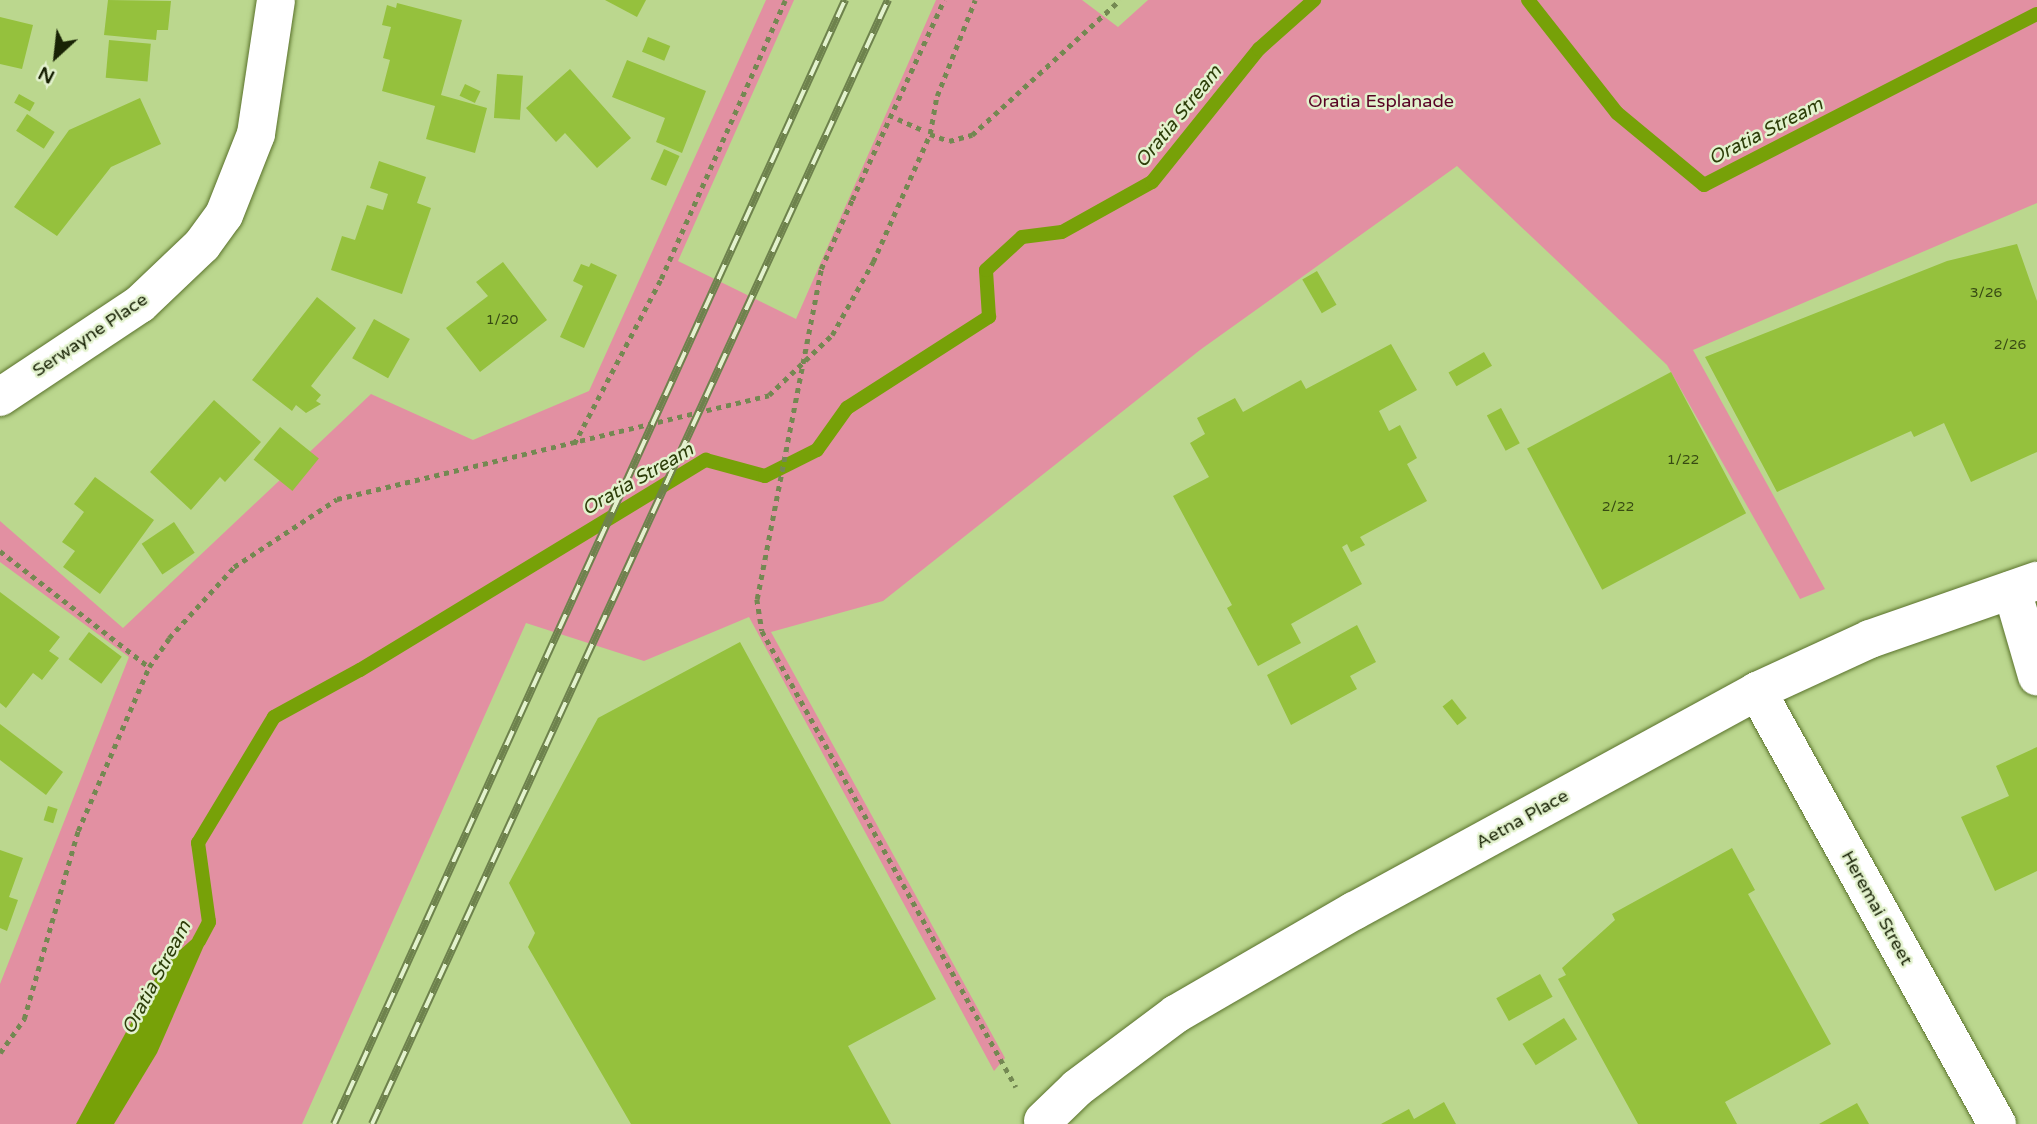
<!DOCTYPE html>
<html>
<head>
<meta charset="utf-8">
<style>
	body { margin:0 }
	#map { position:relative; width:2037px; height:1124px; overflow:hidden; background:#bbd78e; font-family:"Varela Round",sans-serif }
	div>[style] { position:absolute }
	.green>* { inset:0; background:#e290a2 }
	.water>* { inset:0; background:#77a108 }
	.stream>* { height:14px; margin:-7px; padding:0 7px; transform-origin:7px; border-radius:7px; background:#77a108 }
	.building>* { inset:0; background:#95c13d; transform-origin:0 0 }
	.path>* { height:4.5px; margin-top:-2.25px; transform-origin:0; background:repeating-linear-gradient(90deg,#748852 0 5px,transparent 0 10px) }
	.roads { filter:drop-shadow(0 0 2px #5a722c) drop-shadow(0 0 2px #5a722c) }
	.minor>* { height:38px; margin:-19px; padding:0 19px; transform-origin:19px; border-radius:19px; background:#fff }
	.rail>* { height:8px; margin-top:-4px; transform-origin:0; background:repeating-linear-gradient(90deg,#e3f2ce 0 16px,#6e824d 0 32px); box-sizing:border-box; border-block:2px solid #6e824d }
	.path-bridge>* { height:4.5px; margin-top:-2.25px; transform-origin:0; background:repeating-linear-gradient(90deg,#748852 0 5px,transparent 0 10px) }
	span { translate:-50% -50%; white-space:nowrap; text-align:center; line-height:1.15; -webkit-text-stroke:5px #e3f2ce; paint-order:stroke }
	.number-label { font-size:14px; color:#374a13 }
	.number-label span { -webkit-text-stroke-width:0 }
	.park-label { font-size:18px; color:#580224 }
	.street-label { font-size:18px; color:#182205 }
	.water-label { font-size:19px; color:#2d3e09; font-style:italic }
	.north { position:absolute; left:21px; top:21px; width:70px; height:70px; -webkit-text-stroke:5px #e3f2ce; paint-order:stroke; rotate:207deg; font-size:19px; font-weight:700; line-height:28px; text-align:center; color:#182205 }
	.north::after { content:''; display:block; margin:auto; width:24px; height:32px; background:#182205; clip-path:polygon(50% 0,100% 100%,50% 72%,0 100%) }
</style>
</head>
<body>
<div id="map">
	<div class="green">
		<i style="clip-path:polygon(766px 0,794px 0,678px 261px,796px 319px,936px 0,1082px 0,1118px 27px,1148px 0,2037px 0,2037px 203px,1693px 350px,1825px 589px,1800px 599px,1667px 365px,1457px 166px,1200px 350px,883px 601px,771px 632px,1005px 1058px,994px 1071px,749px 617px,644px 661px,526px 623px,302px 1124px,0 1124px,0 984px,129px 657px,0 562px,0 521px,123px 628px,371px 394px,473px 440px,589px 391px)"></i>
	</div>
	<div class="water">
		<i style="clip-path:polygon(216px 918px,157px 1053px,114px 1124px,76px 1124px,162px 966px)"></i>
	</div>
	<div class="stream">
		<i style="left:1528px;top:0;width:144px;rotate:51.8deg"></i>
		<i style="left:1617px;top:113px;width:113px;rotate:39.6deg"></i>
		<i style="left:1704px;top:185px;width:374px;rotate:-27.2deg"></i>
		<i style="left:199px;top:941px;width:21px;rotate:-62deg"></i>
		<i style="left:209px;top:922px;width:80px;rotate:-97.9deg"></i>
		<i style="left:198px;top:843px;width:147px;rotate:-58.9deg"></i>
		<i style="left:274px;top:717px;width:98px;rotate:-28.7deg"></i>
		<i style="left:360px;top:670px;width:405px;rotate:-31.3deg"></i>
		<i style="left:706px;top:460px;width:61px;rotate:15.2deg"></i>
		<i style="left:765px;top:476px;width:58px;rotate:-26.6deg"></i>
		<i style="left:817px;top:450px;width:52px;rotate:-54.5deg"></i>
		<i style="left:847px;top:408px;width:169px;rotate:-32.7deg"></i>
		<i style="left:989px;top:317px;width:47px;rotate:-93.7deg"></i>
		<i style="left:986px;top:270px;width:49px;rotate:-42.5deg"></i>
		<i style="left:1022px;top:237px;width:40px;rotate:-7.1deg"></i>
		<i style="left:1062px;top:232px;width:103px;rotate:-29.1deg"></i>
		<i style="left:1152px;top:182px;width:171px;rotate:-51.2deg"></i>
		<i style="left:1259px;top:49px;width:74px;rotate:-41.7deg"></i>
	</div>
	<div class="building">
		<i style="clip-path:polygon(108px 0,171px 1px,168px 30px,157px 30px,156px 40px,104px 35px)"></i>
		<i style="clip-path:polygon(605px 0,646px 0,637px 17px)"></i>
		<i style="clip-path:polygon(397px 3px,462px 20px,441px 95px,487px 108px,475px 153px,426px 139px,435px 106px,382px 91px,390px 60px,383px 58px,391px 27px,382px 25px,387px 5px,396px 8px)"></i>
		<i style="clip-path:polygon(0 17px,33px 25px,22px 69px,0 64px)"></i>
		<i style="left:648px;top:37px;width:24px;height:16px;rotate:22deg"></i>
		<i style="left:109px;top:40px;width:42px;height:38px;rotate:5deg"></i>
		<i style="clip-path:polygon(627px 60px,706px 91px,682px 153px,656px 142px,665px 118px,612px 97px)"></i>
		<i style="clip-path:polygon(570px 69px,631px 138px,597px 168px,565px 133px,556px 142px,526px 108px)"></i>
		<i style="left:497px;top:74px;width:26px;height:44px;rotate:4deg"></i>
		<i style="left:465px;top:84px;width:17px;height:13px;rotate:25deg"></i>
		<i style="left:19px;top:94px;width:18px;height:10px;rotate:29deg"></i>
		<i style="clip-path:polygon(140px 98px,161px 144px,111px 167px,57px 236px,14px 207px,69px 130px)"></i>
		<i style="left:27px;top:114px;width:33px;height:20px;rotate:33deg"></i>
		<i style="left:664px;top:149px;width:17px;height:33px;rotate:24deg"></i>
		<i style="clip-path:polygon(379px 161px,426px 177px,417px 203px,431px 208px,402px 294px,331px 270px,342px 236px,355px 240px,367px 205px,383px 210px,388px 194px,370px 188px)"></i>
		<i style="clip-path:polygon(2017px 244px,2037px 301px,2037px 452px,1971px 482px,1944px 423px,1914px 437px,1911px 431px,1777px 492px,1705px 357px,1947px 261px)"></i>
		<i style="clip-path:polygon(503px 262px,547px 320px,480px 372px,446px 328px,488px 296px,476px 282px)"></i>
		<i style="clip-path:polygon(591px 263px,617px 275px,584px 348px,560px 337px,583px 286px,573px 281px,581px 264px,589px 267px)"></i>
		<i style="left:1317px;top:271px;width:39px;height:17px;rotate:60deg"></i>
		<i style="clip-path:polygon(317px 297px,356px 328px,311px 386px,321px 395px,316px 401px,321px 404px,306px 413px,296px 405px,292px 411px,252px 380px)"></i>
		<i style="left:374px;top:319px;width:41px;height:45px;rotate:29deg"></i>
		<i style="clip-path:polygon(1391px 344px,1417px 390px,1379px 411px,1389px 431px,1400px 425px,1417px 458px,1407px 464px,1427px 501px,1360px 537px,1365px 545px,1351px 552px,1347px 544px,1342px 547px,1362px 584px,1291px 624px,1301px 643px,1258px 666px,1227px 608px,1232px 605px,1173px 496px,1209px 477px,1190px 443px,1205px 434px,1197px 418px,1235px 398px,1243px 412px,1301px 380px,1306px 389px)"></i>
		<i style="left:1484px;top:352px;width:16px;height:41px;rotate:60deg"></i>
		<i style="left:1671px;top:372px;width:160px;height:163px;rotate:62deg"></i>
		<i style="clip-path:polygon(214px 400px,261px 442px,225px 482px,220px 477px,191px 510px,150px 472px)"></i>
		<i style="left:1501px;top:408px;width:40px;height:16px;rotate:62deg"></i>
		<i style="left:280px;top:427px;width:50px;height:42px;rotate:39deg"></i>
		<i style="clip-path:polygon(95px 477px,154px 520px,100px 594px,63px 567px,75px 551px,62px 542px,84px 512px,74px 504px)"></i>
		<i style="left:174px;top:522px;width:37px;height:39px;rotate:56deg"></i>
		<i style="clip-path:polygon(0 592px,60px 637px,49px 651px,59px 658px,42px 680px,33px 673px,6px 708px,0 703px)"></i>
		<i style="clip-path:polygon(1357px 625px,1376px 662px,1350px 676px,1357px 689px,1291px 725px,1267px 675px)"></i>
		<i style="left:89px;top:632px;width:41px;height:34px;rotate:37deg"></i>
		<i style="clip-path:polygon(740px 642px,936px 999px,848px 1046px,891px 1124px,631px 1124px,528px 947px,535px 933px,509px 883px,598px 718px)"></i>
		<i style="left:1452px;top:699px;width:24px;height:12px;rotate:52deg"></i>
		<i style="clip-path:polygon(0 724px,63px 772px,46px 795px,0 760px)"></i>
		<i style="clip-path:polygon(2037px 747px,2037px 871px,1995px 891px,1961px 817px,2009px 796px,1996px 766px)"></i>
		<i style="left:48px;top:806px;width:10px;height:15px;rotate:17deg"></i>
		<i style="clip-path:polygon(1732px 848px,1755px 890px,1748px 894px,1831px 1044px,1725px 1102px,1737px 1124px,1638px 1124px,1558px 979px,1566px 975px,1562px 968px,1615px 920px,1612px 914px)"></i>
		<i style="clip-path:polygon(0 850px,23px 858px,9px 897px,18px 900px,7px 931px,0 928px)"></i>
		<i style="left:1540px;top:974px;width:26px;height:50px;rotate:61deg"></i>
		<i style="left:1564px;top:1018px;width:25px;height:49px;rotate:58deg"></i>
		<i style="clip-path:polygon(1444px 1102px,1456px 1124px,1381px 1124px,1409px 1109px,1414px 1119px)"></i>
		<i style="clip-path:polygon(1857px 1103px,1869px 1124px,1819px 1124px)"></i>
	</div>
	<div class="path">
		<i style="left:898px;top:119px;width:27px;rotate:24deg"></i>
		<i style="left:930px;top:134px;width:20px;rotate:20deg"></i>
		<i style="left:949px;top:141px;width:24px;rotate:-15deg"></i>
		<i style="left:972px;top:135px;width:200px;rotate:-42.4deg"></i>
		<i style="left:852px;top:200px;width:220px;rotate:-65.3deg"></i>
		<i style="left:574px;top:444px;width:187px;rotate:-62.2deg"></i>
		<i style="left:661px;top:279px;width:305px;rotate:-66deg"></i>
		<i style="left:0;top:551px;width:189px;rotate:37.9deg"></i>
		<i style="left:757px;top:599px;width:32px;rotate:81deg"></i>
		<i style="left:762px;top:631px;width:522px;rotate:60.88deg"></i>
		<i style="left:0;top:1053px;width:42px;rotate:-54.8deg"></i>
		<i style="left:24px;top:1019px;width:196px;rotate:-74deg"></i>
		<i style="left:78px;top:831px;width:179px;rotate:-66.6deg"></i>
		<i style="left:149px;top:667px;width:35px;rotate:-55deg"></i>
		<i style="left:169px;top:638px;width:96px;rotate:-47.5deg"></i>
		<i style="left:234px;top:567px;width:123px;rotate:-33.4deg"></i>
		<i style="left:337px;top:499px;width:444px;rotate:-13.5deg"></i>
		<i style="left:769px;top:395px;width:87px;rotate:-43.6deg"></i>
		<i style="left:832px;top:335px;width:84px;rotate:-60.7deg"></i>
		<i style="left:873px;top:262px;width:140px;rotate:-66deg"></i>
		<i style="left:930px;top:134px;width:39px;rotate:-80deg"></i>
		<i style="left:937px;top:96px;width:103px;rotate:-68.4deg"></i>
	</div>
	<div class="roads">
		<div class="minor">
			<i style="left:0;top:397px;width:168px;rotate:-33.6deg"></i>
			<i style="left:140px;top:304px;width:86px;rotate:-43.6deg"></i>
			<i style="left:202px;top:245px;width:37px;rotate:-54deg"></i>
			<i style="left:224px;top:215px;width:87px;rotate:-68.4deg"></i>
			<i style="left:256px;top:134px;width:135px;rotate:-81.5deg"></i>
			<i style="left:2012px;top:590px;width:90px;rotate:73.8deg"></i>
			<i style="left:1757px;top:691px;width:495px;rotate:61deg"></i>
			<i style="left:1043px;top:1121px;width:47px;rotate:-44.1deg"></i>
			<i style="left:1077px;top:1088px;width:124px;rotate:-36.8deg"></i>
			<i style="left:1176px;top:1014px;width:206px;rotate:-30.1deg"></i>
			<i style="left:1354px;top:911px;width:459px;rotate:-28.6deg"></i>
			<i style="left:1757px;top:691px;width:124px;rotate:-24.7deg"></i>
			<i style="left:1870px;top:639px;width:177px;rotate:-19.2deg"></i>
		</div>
	</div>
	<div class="rail">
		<i style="left:334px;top:1124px;width:1235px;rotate:-65.55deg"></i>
		<i style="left:372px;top:1124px;width:1237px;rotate:-65.34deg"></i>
	</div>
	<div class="path-bridge">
		<i style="left:757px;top:599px;width:336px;rotate:-79deg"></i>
		<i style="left:821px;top:269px;width:76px;rotate:-65.8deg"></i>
	</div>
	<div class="number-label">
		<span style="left:1986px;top:293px">3/26</span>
		<span style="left:502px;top:320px">1/20</span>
		<span style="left:2010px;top:345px">2/26</span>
		<span style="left:1683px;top:460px">1/22</span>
		<span style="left:1618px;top:507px">2/22</span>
	</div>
	<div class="park-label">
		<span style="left:1381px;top:101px">Oratia Esplanade</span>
	</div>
	<div class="street-label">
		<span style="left:90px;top:335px;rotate:-34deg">Serwayne Place</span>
		<span style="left:1522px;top:819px;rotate:-29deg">Aetna Place</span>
		<span style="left:1877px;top:908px;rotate:61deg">Heremai Street</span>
	</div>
	<div class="water-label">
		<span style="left:1179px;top:117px;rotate:-51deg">Oratia Stream</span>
		<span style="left:1766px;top:132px;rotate:-27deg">Oratia Stream</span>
		<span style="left:638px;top:480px;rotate:-30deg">Oratia Stream</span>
		<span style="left:157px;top:978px;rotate:-62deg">Oratia Stream</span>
	</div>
	<div class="north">N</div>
</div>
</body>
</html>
